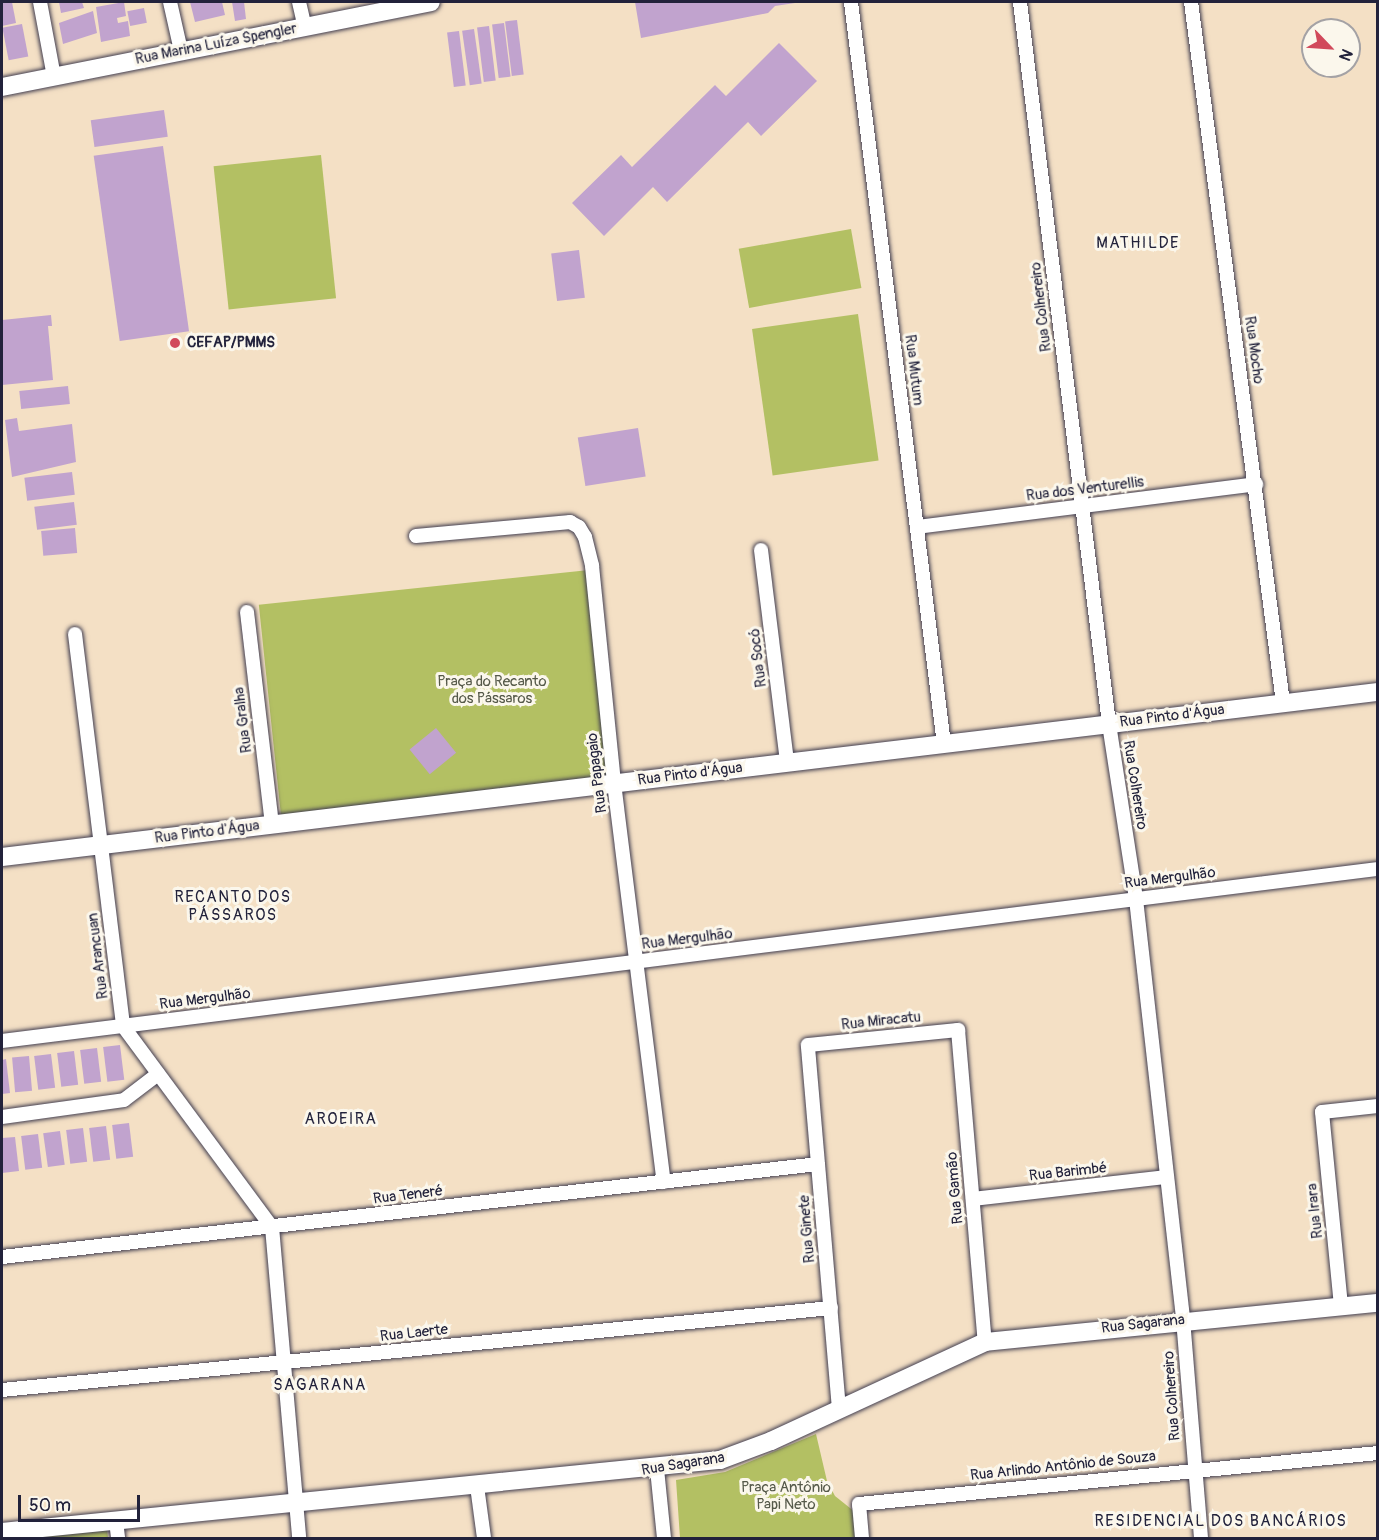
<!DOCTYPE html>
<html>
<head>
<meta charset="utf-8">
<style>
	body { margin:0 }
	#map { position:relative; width:1379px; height:1540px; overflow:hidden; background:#f4e0c5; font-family:Pangolin,sans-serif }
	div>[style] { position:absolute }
	.green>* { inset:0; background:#b3c063; transform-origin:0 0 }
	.building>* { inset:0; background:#c1a3ce; transform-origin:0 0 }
	.roads { filter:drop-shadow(0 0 2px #423e50) drop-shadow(0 0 2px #423e50) }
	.street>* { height:14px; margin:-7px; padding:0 7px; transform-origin:7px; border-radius:7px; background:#fff }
	.secondary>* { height:18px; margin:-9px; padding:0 9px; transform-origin:9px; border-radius:9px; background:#fff }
	.dots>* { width:16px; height:16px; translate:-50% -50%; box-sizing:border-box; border:3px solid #fbf7ec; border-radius:50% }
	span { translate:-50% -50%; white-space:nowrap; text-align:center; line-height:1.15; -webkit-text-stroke:6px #fbf7ec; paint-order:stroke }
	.street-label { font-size:15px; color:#22223b }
	.poi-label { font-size:15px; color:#22223b; font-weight:700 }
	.left { translate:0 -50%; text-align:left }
	.park-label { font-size:15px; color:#555949 }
	.neighbourhood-label { font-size:16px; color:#22223b; letter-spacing:1.5px }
	.frame { position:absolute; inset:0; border:3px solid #22223b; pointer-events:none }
	.north { position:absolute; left:1301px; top:18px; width:60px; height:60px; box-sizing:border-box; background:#fbf7ec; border:2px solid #a4a2a5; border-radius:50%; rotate:115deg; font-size:16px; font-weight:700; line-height:24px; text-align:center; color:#22223b }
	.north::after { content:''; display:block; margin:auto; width:21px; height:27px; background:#d1495b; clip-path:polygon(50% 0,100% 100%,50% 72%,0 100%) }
	.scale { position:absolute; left:18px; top:1495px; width:122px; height:27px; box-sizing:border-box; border:3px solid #22223b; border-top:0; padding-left:8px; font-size:18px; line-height:21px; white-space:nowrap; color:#22223b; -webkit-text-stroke:4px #fbf7ec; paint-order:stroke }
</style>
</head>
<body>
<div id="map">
	<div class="green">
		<i style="left:321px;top:155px;width:144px;height:108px;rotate:84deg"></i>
		<i style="left:851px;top:229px;width:60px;height:114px;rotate:80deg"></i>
		<i style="left:858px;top:314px;width:148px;height:107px;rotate:82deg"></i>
		<i style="left:589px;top:570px;width:212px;height:332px;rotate:84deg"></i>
		<i style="clip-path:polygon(816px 1434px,827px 1481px,835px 1496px,855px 1512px,858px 1538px,680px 1538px,676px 1480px,725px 1472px)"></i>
		<i style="clip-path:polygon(107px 1529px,108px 1538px,2px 1538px)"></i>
	</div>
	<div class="building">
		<i style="clip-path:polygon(12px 2px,16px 23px,2px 26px,2px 3px)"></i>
		<i style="clip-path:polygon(59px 2px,82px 2px,84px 8px,61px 13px)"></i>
		<i style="clip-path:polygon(124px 2px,126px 16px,117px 18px,118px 23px,128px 21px,130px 36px,101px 42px,96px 7px)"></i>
		<i style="clip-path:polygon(190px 2px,222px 2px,225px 15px,195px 22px)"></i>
		<i style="clip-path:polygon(232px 2px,244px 2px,246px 19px,235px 21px)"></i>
		<i style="clip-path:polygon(635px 2px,795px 2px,795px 3px,775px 6px,768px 13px,641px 38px)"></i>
		<i style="left:144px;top:8px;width:15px;height:17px;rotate:79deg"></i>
		<i style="clip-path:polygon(93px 11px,97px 33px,63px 44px,59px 23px)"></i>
		<i style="left:517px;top:20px;width:55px;height:12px;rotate:83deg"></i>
		<i style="left:504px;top:23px;width:54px;height:12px;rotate:83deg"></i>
		<i style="left:22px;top:24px;width:33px;height:20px;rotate:79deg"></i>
		<i style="left:489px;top:26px;width:55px;height:12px;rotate:83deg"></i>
		<i style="left:474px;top:29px;width:55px;height:12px;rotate:82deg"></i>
		<i style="left:459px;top:31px;width:55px;height:12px;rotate:83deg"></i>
		<i style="clip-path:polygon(779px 43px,817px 81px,761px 136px,748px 122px,667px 202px,653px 187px,604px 236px,572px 203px,621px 155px,632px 167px,715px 85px,726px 96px)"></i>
		<i style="left:164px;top:110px;width:27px;height:74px;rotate:82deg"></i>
		<i style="left:163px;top:146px;width:187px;height:70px;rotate:82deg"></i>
		<i style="left:579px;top:250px;width:48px;height:28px;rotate:83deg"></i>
		<i style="clip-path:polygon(51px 315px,52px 326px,48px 326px,53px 380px,2px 385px,2px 320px)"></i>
		<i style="left:68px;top:386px;width:18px;height:49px;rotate:84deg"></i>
		<i style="clip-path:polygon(17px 418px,19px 431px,72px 424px,76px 462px,12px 477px,5px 420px)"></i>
		<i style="left:638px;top:428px;width:49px;height:61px;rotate:81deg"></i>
		<i style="left:72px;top:472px;width:23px;height:48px;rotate:83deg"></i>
		<i style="left:74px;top:502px;width:23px;height:40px;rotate:83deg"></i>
		<i style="left:75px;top:528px;width:25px;height:34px;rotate:85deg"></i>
		<i style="left:436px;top:728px;width:32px;height:34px;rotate:51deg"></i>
		<i style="left:120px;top:1045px;width:35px;height:17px;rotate:83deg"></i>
		<i style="left:97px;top:1048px;width:34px;height:17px;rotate:83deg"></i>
		<i style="left:74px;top:1051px;width:34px;height:17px;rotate:83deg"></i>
		<i style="left:51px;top:1054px;width:34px;height:17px;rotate:83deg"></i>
		<i style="left:29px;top:1056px;width:35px;height:17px;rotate:85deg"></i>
		<i style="clip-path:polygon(6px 1059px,10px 1093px,2px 1094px,2px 1060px)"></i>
		<i style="left:129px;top:1123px;width:34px;height:17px;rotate:83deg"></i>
		<i style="left:106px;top:1126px;width:34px;height:17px;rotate:83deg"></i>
		<i style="left:83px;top:1128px;width:34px;height:17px;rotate:83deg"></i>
		<i style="left:60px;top:1131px;width:34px;height:17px;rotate:82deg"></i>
		<i style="left:38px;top:1134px;width:34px;height:17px;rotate:83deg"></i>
		<i style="clip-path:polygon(15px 1137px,19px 1171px,2px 1173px,2px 1138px)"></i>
	</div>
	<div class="roads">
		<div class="street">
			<i style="left:40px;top:2px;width:76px;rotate:79.4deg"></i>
			<i style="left:170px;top:2px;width:50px;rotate:77.3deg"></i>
			<i style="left:299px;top:2px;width:26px;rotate:77deg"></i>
			<i style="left:851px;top:2px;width:748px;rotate:82.86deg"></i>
			<i style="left:1020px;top:2px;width:727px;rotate:82.97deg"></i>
			<i style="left:1109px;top:724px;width:177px;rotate:81.2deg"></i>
			<i style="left:1136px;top:899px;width:423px;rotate:83.6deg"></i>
			<i style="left:1183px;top:1319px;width:220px;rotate:85.3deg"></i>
			<i style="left:1191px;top:2px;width:707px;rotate:82.52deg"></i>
			<i style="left:917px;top:527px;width:342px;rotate:-7.2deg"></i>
			<i style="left:416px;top:536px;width:155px;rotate:-5.2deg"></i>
			<i style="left:570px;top:522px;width:10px;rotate:29deg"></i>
			<i style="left:579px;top:527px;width:12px;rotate:59deg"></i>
			<i style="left:585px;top:537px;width:30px;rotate:76deg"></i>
			<i style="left:592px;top:566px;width:218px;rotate:84.2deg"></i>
			<i style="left:614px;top:783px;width:402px;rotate:82.9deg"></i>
			<i style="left:761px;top:550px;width:214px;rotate:83deg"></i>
			<i style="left:247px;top:612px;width:213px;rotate:83.3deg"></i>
			<i style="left:75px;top:634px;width:395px;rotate:83deg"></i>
			<i style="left:123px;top:1026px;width:250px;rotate:53.5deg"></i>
			<i style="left:272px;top:1227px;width:312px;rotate:85deg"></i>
			<i style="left:2px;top:1041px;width:1387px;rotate:-7.13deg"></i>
			<i style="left:2px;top:1117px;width:123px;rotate:-7.9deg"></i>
			<i style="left:124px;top:1100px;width:43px;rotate:-37.4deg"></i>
			<i style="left:973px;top:1199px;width:195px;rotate:-6.5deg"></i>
			<i style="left:2px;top:1257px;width:821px;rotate:-6.5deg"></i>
			<i style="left:1341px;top:1306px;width:195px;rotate:-95.6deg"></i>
			<i style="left:1322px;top:1112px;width:56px;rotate:-6.1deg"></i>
			<i style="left:2px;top:1390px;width:833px;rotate:-5.65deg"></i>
			<i style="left:839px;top:1409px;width:365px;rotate:-94.9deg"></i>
			<i style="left:808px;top:1045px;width:151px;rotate:-5.7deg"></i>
			<i style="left:958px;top:1030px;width:313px;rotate:85.1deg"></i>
			<i style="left:657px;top:1469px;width:69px;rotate:84.2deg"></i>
			<i style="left:477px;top:1486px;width:52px;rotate:82.3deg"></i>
			<i style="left:116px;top:1521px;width:17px;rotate:83deg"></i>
			<i style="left:862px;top:1538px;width:34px;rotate:-95deg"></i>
			<i style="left:859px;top:1504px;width:521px;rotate:-5.61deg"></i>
		</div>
		<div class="secondary">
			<i style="left:2px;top:87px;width:437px;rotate:-11.2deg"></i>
			<i style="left:2px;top:857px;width:1386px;rotate:-6.84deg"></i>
			<i style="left:2px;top:1532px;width:722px;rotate:-5.73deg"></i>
			<i style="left:720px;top:1460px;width:54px;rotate:-20.4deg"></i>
			<i style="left:771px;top:1441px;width:236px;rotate:-24.8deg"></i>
			<i style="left:985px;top:1342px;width:395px;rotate:-5.7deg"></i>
		</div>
	</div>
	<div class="dots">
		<i style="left:175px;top:343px;background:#d1495b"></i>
	</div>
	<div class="street-label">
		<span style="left:216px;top:44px;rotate:-11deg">Rua Marina Luíza Spengler</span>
		<span style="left:1041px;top:307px;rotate:-97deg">Rua Colhereiro</span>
		<span style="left:1254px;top:350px;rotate:82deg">Rua Mocho</span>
		<span style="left:914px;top:370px;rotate:83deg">Rua Mutum</span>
		<span style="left:1085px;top:489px;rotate:-7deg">Rua dos Venturellis</span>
		<span style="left:758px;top:658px;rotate:-97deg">Rua Socó</span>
		<span style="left:1172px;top:716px;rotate:-7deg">Rua Pinto d'Água</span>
		<span style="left:243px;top:720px;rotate:-97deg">Rua Gralha</span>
		<span style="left:597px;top:773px;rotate:-97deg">Rua Papagaio</span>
		<span style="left:690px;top:774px;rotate:-7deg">Rua Pinto d'Água</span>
		<span style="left:1135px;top:785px;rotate:81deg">Rua Colhereiro</span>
		<span style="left:207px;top:832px;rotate:-7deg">Rua Pinto d'Água</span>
		<span style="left:1170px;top:878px;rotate:-7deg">Rua Mergulhão</span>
		<span style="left:687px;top:939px;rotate:-7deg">Rua Mergulhão</span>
		<span style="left:98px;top:956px;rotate:-97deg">Rua Arancuan</span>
		<span style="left:205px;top:999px;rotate:-7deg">Rua Mergulhão</span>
		<span style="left:881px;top:1021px;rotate:-6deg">Rua Miracatu</span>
		<span style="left:1068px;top:1172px;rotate:-6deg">Rua Barimbé</span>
		<span style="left:955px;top:1188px;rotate:-95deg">Rua Gamão</span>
		<span style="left:408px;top:1195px;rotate:-7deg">Rua Teneré</span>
		<span style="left:1315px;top:1211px;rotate:-96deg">Rua Irara</span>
		<span style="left:807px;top:1229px;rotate:-95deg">Rua Ginete</span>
		<span style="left:1143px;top:1324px;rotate:-6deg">Rua Sagarana</span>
		<span style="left:414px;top:1333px;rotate:-6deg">Rua Laerte</span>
		<span style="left:1172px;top:1396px;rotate:-94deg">Rua Colhereiro</span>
		<span style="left:683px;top:1464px;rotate:-9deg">Rua Sagarana</span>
		<span style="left:1063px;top:1466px;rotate:-6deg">Rua Arlindo Antônio de Souza</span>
	</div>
	<div class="poi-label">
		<span class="left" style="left:187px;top:343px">CEFAP/PMMS</span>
	</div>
	<div class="park-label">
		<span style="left:492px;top:690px">Praça do Recanto<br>dos Pássaros</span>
		<span style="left:786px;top:1496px">Praça Antônio<br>Papi Neto</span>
	</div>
	<div class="neighbourhood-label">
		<span style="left:1138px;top:243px">MATHILDE</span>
		<span style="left:233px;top:906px">RECANTO DOS<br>PÁSSAROS</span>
		<span style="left:341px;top:1119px">AROEIRA</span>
		<span style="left:320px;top:1385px">SAGARANA</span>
		<span style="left:1221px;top:1521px">RESIDENCIAL DOS BANCÁRIOS</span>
	</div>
	<div class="frame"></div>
	<div class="north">N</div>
	<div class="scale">50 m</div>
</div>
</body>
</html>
